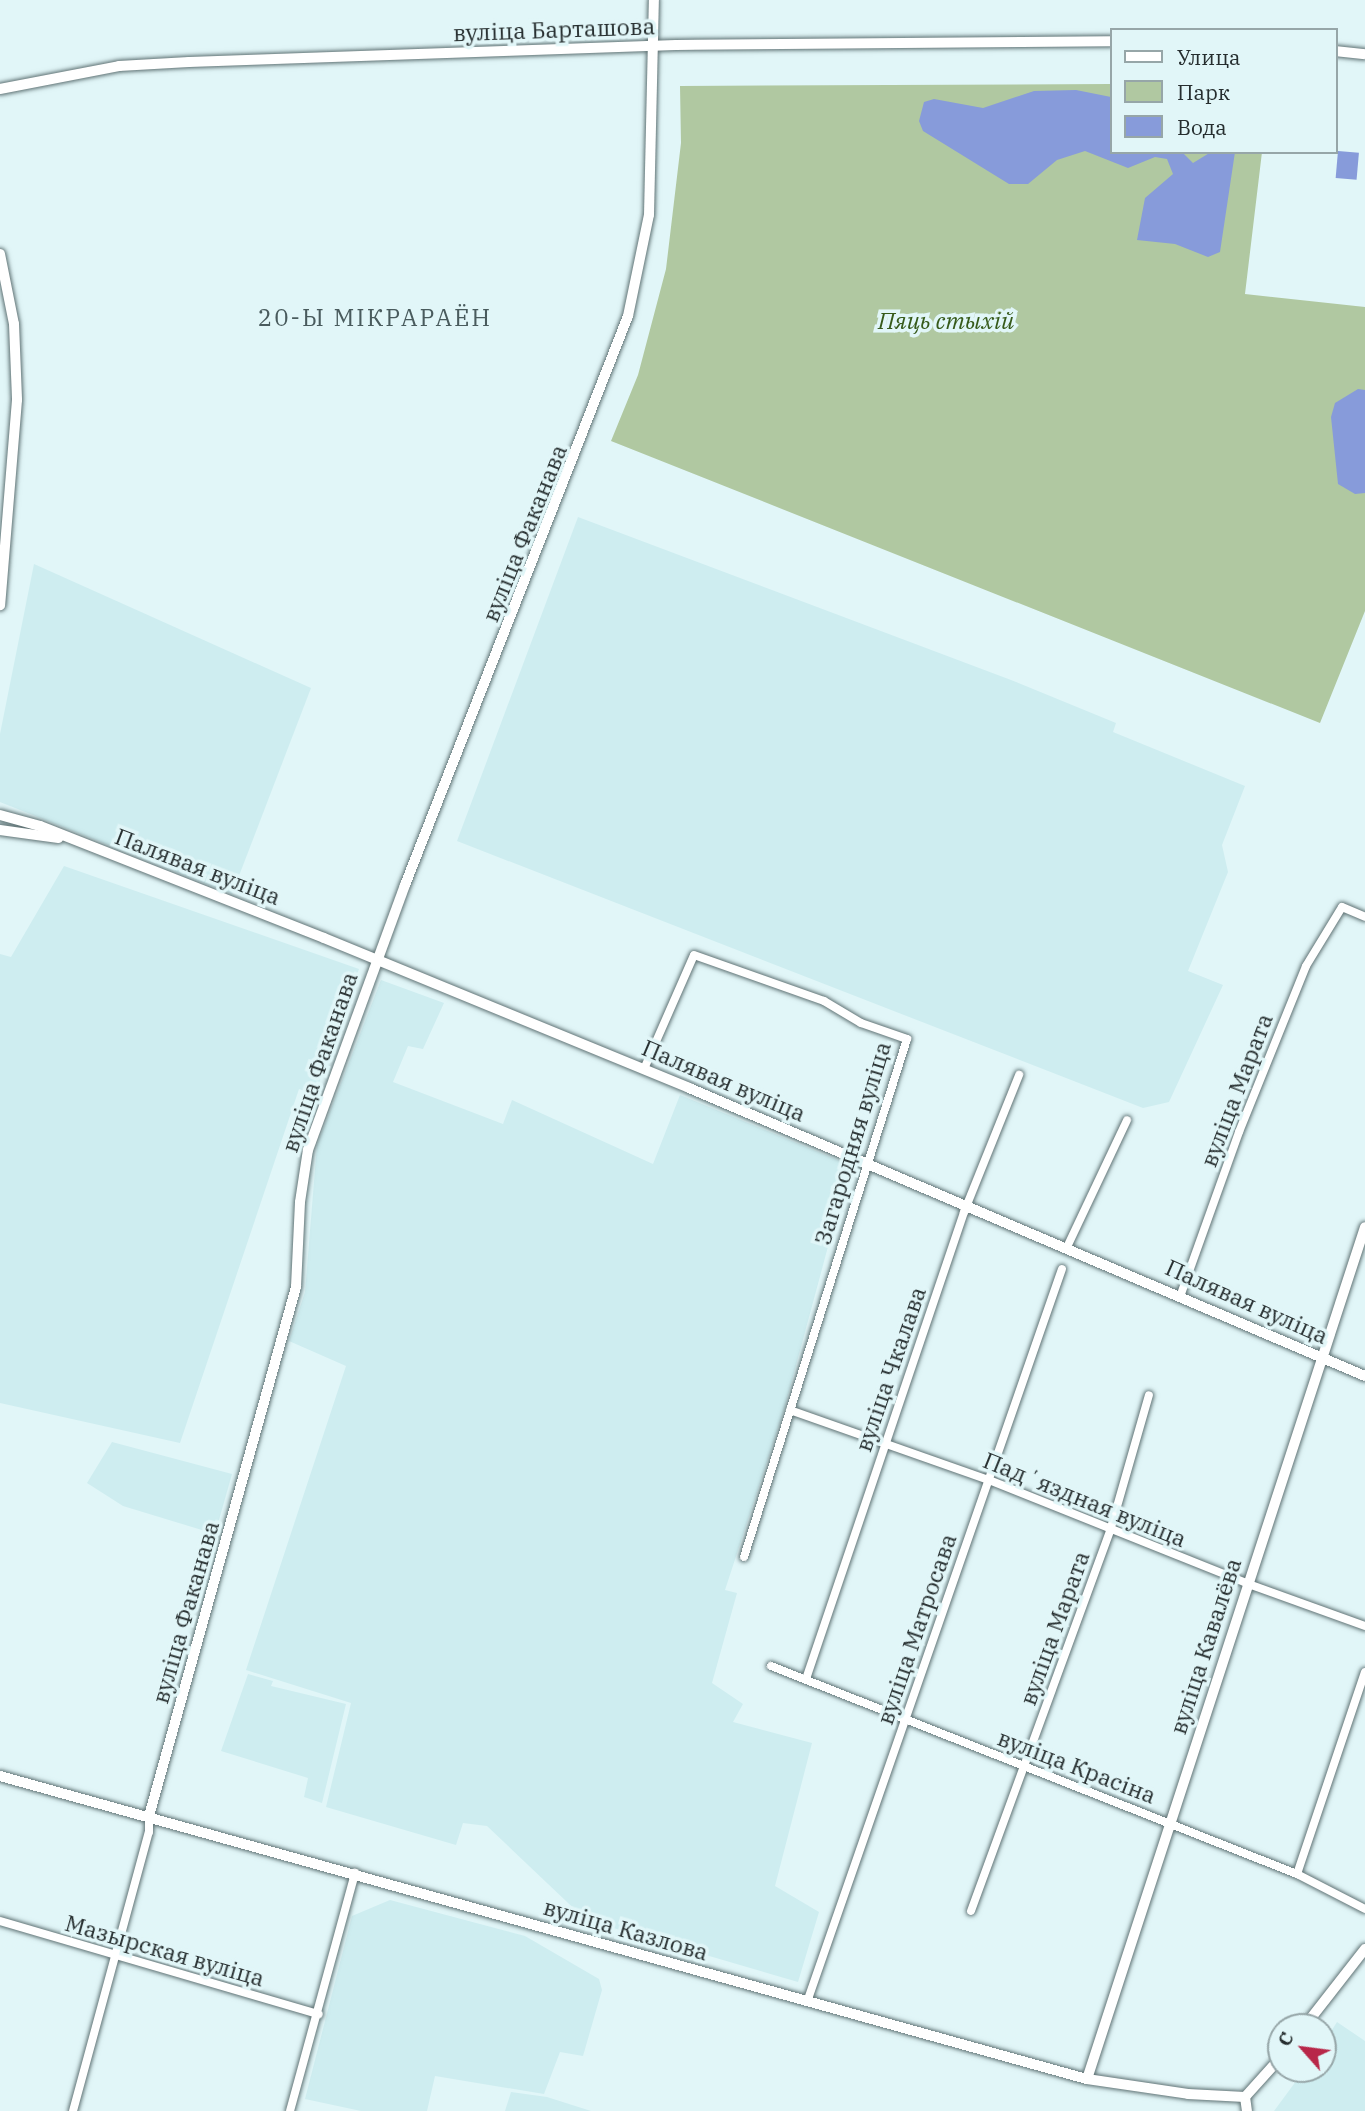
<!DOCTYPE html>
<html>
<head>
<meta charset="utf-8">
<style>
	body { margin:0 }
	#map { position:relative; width:1365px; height:2111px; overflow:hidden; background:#e1f6f8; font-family:"IBM Plex Serif",serif }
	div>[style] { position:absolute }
	.built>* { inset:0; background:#ceedf0 }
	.green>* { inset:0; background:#b0c8a1 }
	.water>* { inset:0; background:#879bda; transform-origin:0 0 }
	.roads { filter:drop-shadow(0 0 2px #607375) drop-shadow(0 0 2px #607375) }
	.minor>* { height:8px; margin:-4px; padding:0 4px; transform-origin:4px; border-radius:4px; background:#fff }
	.tertiary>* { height:10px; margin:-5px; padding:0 5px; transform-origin:5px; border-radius:5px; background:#fff }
	.secondary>* { height:10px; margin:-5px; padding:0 5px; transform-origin:5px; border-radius:5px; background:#fff }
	span { translate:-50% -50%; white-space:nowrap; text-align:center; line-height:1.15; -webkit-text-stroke:7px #e1f6f8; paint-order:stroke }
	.street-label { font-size:23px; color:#262e2f }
	.park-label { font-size:23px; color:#365a1a; font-style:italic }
	.neighbourhood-label { font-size:24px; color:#495b5d; letter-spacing:2px }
	.legend { position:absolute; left:1110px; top:28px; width:228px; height:126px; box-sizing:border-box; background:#e1f6f8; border:2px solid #96a6a8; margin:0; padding:9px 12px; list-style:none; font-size:21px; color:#262e2f }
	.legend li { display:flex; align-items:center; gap:14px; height:35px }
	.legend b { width:35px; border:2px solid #96a6a8 }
	.north { position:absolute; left:1267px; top:2013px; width:70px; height:70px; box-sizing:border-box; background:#e1f6f8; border:2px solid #96a6a8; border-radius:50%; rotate:298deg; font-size:19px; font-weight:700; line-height:28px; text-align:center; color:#262e2f }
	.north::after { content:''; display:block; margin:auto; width:24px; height:32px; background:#b82749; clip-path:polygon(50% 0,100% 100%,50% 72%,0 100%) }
</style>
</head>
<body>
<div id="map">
	<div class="built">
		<i style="clip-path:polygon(578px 517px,1011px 680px,1116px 723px,1113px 732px,1245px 786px,1222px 845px,1228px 872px,1188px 971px,1223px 985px,1169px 1102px,1143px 1108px,457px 841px)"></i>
		<i style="clip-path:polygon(34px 564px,311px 688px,232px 894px,0 802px,0 734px)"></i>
		<i style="clip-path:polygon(64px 866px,359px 969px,315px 1095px,299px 1089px,180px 1443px,0 1403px,0 954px,11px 957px)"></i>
		<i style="clip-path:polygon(381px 980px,444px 1003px,423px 1049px,408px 1046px,393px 1082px,503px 1124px,512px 1100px,653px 1164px,680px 1095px,850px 1165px,784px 1410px,725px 1590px,737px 1593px,712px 1683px,743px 1704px,733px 1722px,812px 1743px,775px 1886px,819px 1912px,798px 1982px,586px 1920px,487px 1826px,463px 1823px,456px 1845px,326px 1807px,351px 1703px,246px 1670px,346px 1366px,289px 1341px,305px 1292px,317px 1145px)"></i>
		<i style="clip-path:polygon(112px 1442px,232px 1474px,215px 1534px,123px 1506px,87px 1483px)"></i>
		<i style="clip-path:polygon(248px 1674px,273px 1681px,271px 1686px,346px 1704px,322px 1803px,304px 1797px,308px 1778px,221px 1751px)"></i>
		<i style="clip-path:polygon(390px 1900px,525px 1936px,599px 1979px,602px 1990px,583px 2056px,560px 2052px,544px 2094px,435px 2076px,427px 2111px,361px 2111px,305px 2099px,352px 1916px)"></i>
		<i style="clip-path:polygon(1337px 2022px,1365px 2041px,1365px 2111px,1274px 2111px,1305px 2069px,1323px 2069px,1323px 2044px)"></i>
		<i style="clip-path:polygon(511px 2092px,547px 2097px,591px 2111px,505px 2111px)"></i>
	</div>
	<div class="green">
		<i style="clip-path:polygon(1111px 84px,1111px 152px,1262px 152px,1245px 294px,1365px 307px,1365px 611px,1320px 723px,611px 441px,638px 375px,666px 269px,681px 143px,680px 86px)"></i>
	</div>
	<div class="water">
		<i style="clip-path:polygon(1076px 90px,1111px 97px,1111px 152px,1182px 152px,1193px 163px,1211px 152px,1235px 152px,1220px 252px,1208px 257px,1175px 244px,1137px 240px,1145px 198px,1173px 174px,1167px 159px,1155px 157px,1128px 168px,1085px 151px,1057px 160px,1028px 184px,1009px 184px,923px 131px,919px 121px,924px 102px,934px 99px,983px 108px,1034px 91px)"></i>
		<i style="left:1338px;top:151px;width:21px;height:27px;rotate:5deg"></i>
		<i style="clip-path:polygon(1358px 389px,1365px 390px,1365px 493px,1355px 494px,1338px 484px,1331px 417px,1335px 403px)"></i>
	</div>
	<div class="roads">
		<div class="minor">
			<i style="left:644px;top:1069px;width:124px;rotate:-66.3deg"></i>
			<i style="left:694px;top:955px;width:138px;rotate:19.5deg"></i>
			<i style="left:824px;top:1001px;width:43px;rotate:30.7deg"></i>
			<i style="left:861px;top:1023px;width:49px;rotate:19.2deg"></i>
			<i style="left:907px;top:1039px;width:543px;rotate:107.47deg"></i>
			<i style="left:1068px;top:1245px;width:138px;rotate:-64.7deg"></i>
			<i style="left:1181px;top:1294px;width:172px;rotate:-70.3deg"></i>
			<i style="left:1239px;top:1132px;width:179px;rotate:-68deg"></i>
			<i style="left:1306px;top:966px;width:69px;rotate:-58.6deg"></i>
			<i style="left:1342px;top:907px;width:25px;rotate:23deg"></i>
			<i style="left:790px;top:1410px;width:211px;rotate:19.4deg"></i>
			<i style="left:989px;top:1480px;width:277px;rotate:21.8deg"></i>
			<i style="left:1246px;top:1583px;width:127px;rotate:19.9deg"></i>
			<i style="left:771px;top:1666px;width:566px;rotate:21.58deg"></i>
			<i style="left:1297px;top:1874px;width:76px;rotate:27.2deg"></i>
			<i style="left:806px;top:1679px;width:493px;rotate:-71.3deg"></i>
			<i style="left:964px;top:1212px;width:148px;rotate:-68.1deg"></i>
			<i style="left:1297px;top:1874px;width:213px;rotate:-71.4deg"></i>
			<i style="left:971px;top:1911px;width:405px;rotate:-69.9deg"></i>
			<i style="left:1110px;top:1531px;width:141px;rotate:-74deg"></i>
			<i style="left:0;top:1921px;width:332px;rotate:16.3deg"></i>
			<i style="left:807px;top:2002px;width:776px;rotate:-70.82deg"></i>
			<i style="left:73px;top:2111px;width:289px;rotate:-74.8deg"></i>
			<i style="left:149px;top:1832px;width:16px;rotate:-90deg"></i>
			<i style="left:290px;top:2111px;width:247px;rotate:-74.7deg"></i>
		</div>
		<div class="tertiary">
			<i style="left:1087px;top:2079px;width:896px;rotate:-71.93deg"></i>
			<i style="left:1245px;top:2097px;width:14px;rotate:82deg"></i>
		</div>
		<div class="secondary">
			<i style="left:1335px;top:51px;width:30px;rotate:6deg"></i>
			<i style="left:0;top:89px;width:121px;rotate:-10.9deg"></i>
			<i style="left:119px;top:66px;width:70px;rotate:-3.3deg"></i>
			<i style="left:189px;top:62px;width:487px;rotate:-2deg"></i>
			<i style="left:676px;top:45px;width:435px;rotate:-0.5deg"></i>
			<i style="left:0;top:254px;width:71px;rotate:78.7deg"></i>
			<i style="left:14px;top:324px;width:76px;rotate:87.7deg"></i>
			<i style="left:17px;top:400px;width:206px;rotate:94.7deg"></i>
			<i style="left:0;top:815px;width:41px;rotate:15.4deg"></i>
			<i style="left:40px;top:826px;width:305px;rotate:21.5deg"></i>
			<i style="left:324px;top:938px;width:395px;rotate:22.3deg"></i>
			<i style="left:689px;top:1088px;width:735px;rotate:23.08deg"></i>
			<i style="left:0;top:830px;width:59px;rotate:7.9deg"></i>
			<i style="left:0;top:1776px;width:1128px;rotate:15.58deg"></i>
			<i style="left:1087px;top:2079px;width:102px;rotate:8.4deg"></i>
			<i style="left:1188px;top:2094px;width:57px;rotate:3deg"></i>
			<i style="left:1245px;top:2097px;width:54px;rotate:-48deg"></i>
			<i style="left:149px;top:1816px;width:549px;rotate:-74.47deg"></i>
			<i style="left:296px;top:1287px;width:85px;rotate:-87.3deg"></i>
			<i style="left:300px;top:1202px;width:53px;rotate:-81.3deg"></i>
			<i style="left:308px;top:1150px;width:282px;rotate:-69.9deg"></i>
			<i style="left:405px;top:885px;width:611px;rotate:-68.6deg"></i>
			<i style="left:628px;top:316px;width:103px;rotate:-78.3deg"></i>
			<i style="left:649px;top:215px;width:215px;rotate:-88.7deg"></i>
			<i style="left:1304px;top:2027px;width:99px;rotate:-52deg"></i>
		</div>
	</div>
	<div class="street-label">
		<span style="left:554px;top:29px;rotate:-2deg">вуліца Барташова</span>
		<span style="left:524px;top:533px;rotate:-68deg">вуліца Факанава</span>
		<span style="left:198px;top:866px;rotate:21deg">Палявая вуліца</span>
		<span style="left:319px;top:1062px;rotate:-71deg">вуліца Факанава</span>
		<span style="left:724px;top:1080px;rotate:23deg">Палявая вуліца</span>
		<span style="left:1236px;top:1090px;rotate:-69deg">вуліца Марата</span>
		<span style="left:852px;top:1143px;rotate:-73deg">Загародняя вуліца</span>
		<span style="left:1247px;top:1301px;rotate:24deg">Палявая вуліца</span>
		<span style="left:890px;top:1369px;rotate:-71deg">вуліца Чкалава</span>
		<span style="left:1085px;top:1499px;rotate:22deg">Падʼяздная вуліца</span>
		<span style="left:185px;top:1612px;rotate:-74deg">вуліца Факанава</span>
		<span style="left:1054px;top:1628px;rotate:-70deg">вуліца Марата</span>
		<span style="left:916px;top:1629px;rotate:-71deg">вуліца Матросава</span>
		<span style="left:1205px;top:1646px;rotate:-72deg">вуліца Кавалёва</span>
		<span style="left:1077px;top:1766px;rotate:21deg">вуліца Красіна</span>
		<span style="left:626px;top:1929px;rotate:16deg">вуліца Казлова</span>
		<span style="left:165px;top:1950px;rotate:16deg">Мазырская вуліца</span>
	</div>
	<div class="park-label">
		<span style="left:946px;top:320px">Пяць стыхій</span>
	</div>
	<div class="neighbourhood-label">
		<span style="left:375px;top:318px">20-Ы МІКРАРАЁН</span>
	</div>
	<ul class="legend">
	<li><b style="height:9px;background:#fff"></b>Улица</li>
	<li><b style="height:19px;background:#b0c8a1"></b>Парк</li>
	<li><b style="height:19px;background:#879bda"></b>Вода</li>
	</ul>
	<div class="north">С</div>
</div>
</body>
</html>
